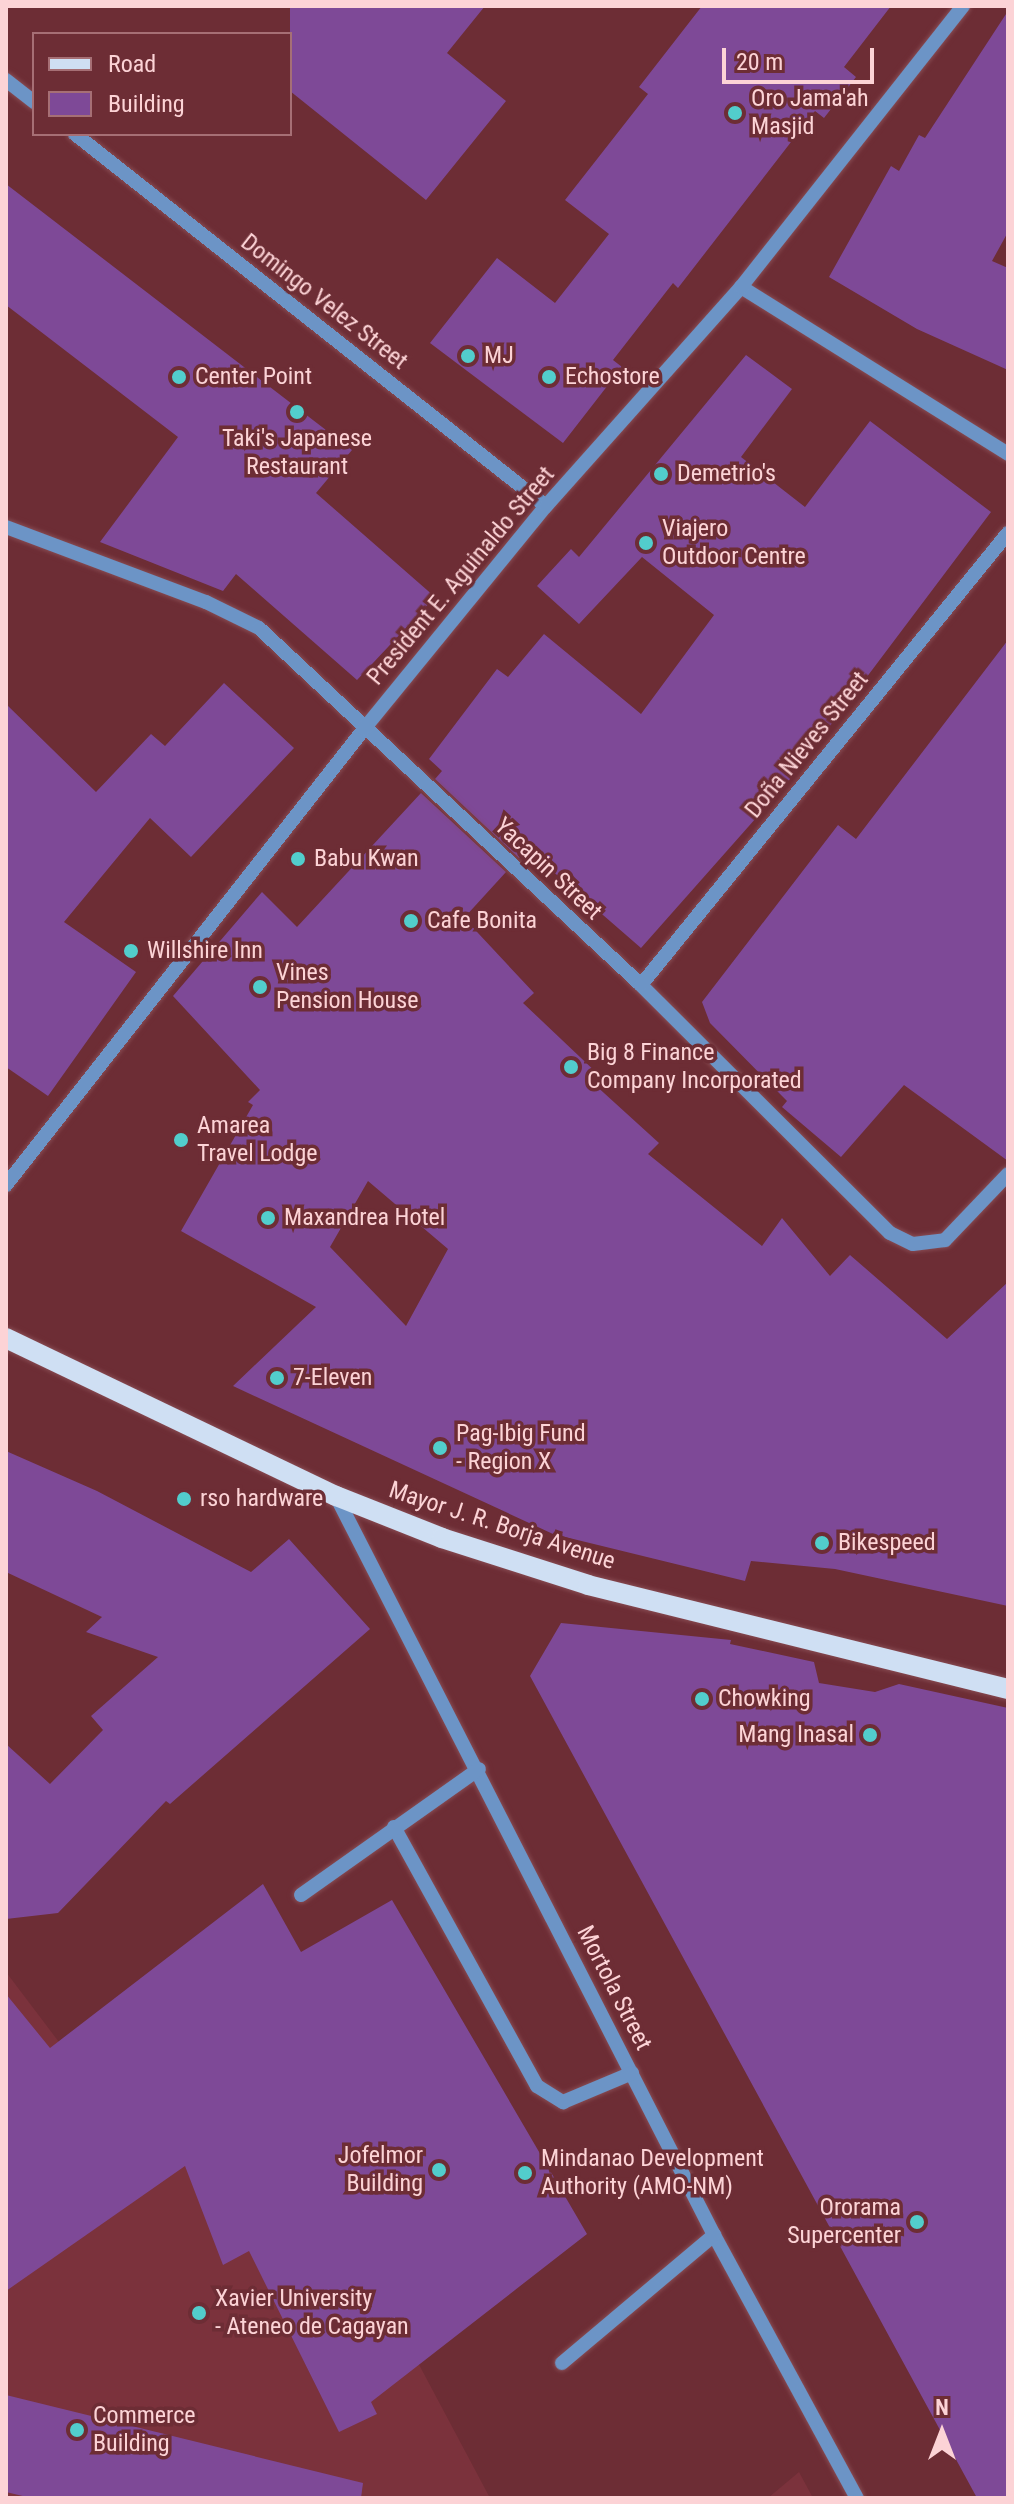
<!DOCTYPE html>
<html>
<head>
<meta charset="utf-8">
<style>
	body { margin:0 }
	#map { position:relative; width:1014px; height:2504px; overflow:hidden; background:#6d2d35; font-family:"Roboto Condensed",sans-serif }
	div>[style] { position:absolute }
	.built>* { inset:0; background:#7b323c }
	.building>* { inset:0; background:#7e4997 }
	.roads { filter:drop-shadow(0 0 2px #874b52) drop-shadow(0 0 2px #874b52) }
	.minor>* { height:14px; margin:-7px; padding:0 7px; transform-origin:7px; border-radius:7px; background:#6c94c6 }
	.major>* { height:20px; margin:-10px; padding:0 10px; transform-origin:10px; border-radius:10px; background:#cfdff3 }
	.dots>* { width:22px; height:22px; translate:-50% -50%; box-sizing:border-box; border:4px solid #6d2d35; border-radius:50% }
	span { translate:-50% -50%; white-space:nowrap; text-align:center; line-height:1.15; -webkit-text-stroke:7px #6d2d35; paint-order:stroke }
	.poi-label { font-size:24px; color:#fcd3d6 }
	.left { translate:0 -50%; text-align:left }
	.right { translate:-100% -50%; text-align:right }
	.street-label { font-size:24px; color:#fcd3d6 }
	.frame { position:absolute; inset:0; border:8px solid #fcd3d6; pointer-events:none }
	.legend { position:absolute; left:32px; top:32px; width:260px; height:104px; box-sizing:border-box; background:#6d2d35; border:2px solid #a66f75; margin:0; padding:10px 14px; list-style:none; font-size:24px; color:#fcd3d6 }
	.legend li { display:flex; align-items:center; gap:16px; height:40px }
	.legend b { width:40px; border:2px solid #a66f75 }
	.north { position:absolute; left:902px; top:2392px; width:80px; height:80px; -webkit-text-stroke:6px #6d2d35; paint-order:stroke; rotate:0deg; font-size:22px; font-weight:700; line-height:32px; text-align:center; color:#fcd3d6 }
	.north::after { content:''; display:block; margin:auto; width:28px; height:36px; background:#fcd3d6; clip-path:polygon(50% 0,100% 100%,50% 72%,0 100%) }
	.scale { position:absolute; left:722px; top:48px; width:152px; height:36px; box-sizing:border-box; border:4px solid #fcd3d6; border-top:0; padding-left:10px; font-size:24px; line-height:28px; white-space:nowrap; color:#fcd3d6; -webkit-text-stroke:6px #6d2d35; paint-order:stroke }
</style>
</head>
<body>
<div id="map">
	<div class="built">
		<i style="clip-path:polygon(6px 1972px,124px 2128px,250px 2047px,490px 2498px,6px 2498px)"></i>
		<i style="clip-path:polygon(799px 2472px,813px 2498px,768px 2498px)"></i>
	</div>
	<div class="building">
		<i style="clip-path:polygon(290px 6px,485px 6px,447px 53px,506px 101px,426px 200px,290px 91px)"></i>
		<i style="clip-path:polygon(702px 6px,891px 6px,844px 67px,856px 77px,824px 118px,815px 111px,678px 288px,673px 283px,613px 360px,622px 367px,563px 443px,430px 343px,497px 258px,555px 303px,609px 234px,565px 200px,648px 94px,639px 87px)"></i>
		<i style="clip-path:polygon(1008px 11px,1008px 232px,992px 261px,1008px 268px,1008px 370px,917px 329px,829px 277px,891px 166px,899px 171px,919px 135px,925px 138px)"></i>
		<i style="clip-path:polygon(6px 184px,352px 450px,316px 493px,435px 597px,357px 680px,236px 574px,223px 591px,100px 542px,178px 437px,6px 305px)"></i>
		<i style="clip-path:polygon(746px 355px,792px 389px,741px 457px,805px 507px,870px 421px,991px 512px,787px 783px,641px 948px,527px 849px,519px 858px,435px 779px,442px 771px,429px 759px,497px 669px,508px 677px,544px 634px,641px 714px,714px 615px,642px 557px,579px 624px,537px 586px,571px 549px,579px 557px)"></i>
		<i style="clip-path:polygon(1008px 640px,1008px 1161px,904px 1085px,841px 1157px,782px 1107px,787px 1101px,710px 1023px,702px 1002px,838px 825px,856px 839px)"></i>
		<i style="clip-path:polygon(224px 683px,294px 748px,191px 857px,150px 818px,64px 922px,136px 972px,48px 1096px,6px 1067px,6px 704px,96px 792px,151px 734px,165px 746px)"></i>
		<i style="clip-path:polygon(evenodd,421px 793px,506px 872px,464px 918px,534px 993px,523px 1003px,600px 1076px,593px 1083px,659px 1143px,648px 1154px,762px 1246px,782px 1218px,830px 1276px,850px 1255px,947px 1339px,1008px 1282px,1008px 1606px,835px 1569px,751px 1561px,745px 1581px,553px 1534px,233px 1386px,316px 1307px,181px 1231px,253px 1105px,248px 1102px,260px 1090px,173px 996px,262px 892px,297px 927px,421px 793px,368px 1181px,448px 1249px,406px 1326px,330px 1247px,368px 1181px)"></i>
		<i style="clip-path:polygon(6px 1451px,97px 1491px,251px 1572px,289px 1539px,370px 1629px,170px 1804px,166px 1801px,58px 1913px,6px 1919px,6px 1744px,50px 1784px,103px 1730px,91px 1716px,158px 1657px,86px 1632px,102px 1617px,6px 1572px)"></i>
		<i style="clip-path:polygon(561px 1623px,731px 1640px,730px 1644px,814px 1662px,819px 1683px,875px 1692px,899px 1684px,1008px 1708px,1008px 2498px,977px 2498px,530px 1676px)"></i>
		<i style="clip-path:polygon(263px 1884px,301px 1952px,392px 1900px,587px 2234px,371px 2402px,377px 2414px,339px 2432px,249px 2251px,223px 2265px,185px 2166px,6px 2291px,6px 1994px,50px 2048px)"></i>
		<i style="clip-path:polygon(6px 2395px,363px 2483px,361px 2498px,31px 2498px,6px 2492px)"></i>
	</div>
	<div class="roads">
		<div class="minor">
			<i style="left:6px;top:80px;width:36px;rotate:38deg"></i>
			<i style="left:75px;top:134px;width:600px;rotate:38.3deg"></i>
			<i style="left:741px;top:287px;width:315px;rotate:32deg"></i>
			<i style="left:6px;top:527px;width:214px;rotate:20.6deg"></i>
			<i style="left:206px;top:602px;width:59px;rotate:26.1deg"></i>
			<i style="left:259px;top:628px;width:523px;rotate:43.06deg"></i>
			<i style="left:641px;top:985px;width:351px;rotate:44.9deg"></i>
			<i style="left:890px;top:1233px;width:25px;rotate:26deg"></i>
			<i style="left:913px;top:1244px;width:32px;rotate:-7deg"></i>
			<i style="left:945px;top:1240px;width:91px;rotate:-46.3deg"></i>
			<i style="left:641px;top:985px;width:582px;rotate:-50.93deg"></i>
			<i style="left:6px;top:1185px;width:580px;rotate:-51.86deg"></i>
			<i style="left:364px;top:729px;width:288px;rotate:-50.8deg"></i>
			<i style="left:546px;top:506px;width:293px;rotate:-48.3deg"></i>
			<i style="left:741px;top:287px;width:358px;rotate:-51.7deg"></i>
			<i style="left:336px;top:1496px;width:830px;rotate:62.91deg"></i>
			<i style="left:714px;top:2235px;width:299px;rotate:61.5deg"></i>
			<i style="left:394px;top:1827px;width:296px;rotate:61.1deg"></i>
			<i style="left:537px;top:2086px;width:31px;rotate:32deg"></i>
			<i style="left:563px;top:2102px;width:75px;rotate:-22.8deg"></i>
			<i style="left:301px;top:1895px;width:218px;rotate:-35.3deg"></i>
			<i style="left:562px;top:2363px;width:199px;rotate:-40.1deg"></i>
		</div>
		<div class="major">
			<i style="left:6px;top:1338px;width:366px;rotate:25.6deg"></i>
			<i style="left:336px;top:1496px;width:114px;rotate:21.6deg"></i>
			<i style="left:442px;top:1538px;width:153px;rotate:17.8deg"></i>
			<i style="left:588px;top:1585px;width:433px;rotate:13.9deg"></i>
		</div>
	</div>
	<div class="dots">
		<i style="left:735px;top:113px;background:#52cdcc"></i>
		<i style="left:468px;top:356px;background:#52cdcc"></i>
		<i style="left:179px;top:377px;background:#52cdcc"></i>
		<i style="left:549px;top:377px;background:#52cdcc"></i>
		<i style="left:297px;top:412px;background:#52cdcc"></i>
		<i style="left:661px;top:474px;background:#52cdcc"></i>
		<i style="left:646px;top:543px;background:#52cdcc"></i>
		<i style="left:298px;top:859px;background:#52cdcc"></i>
		<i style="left:411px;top:921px;background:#52cdcc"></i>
		<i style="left:131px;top:951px;background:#52cdcc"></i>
		<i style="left:260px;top:987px;background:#52cdcc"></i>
		<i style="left:571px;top:1067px;background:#52cdcc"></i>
		<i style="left:181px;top:1140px;background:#52cdcc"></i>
		<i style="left:268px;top:1218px;background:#52cdcc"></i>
		<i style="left:277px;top:1378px;background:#52cdcc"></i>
		<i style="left:440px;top:1448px;background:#52cdcc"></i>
		<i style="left:184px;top:1499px;background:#52cdcc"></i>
		<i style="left:822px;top:1543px;background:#52cdcc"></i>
		<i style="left:702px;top:1699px;background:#52cdcc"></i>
		<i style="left:870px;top:1735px;background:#52cdcc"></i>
		<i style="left:439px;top:2170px;background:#52cdcc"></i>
		<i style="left:525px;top:2173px;background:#52cdcc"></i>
		<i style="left:917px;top:2222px;background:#52cdcc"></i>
		<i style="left:199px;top:2313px;background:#52cdcc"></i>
		<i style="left:77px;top:2430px;background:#52cdcc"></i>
	</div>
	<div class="poi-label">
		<span class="left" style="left:751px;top:113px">Oro Jama'ah<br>Masjid</span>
		<span class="left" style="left:484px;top:356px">MJ</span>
		<span class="left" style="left:195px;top:377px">Center Point</span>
		<span class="left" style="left:565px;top:377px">Echostore</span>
		<span style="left:297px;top:453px">Taki's Japanese<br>Restaurant</span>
		<span class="left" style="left:677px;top:474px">Demetrio's</span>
		<span class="left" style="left:662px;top:543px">Viajero<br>Outdoor Centre</span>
		<span class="left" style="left:314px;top:859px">Babu Kwan</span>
		<span class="left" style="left:427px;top:921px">Cafe Bonita</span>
		<span class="left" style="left:147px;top:951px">Willshire Inn</span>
		<span class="left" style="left:276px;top:987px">Vines<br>Pension House</span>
		<span class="left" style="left:587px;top:1067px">Big 8 Finance<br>Company Incorporated</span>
		<span class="left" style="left:197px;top:1140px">Amarea<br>Travel Lodge</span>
		<span class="left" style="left:284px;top:1218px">Maxandrea Hotel</span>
		<span class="left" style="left:293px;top:1378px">7-Eleven</span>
		<span class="left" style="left:456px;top:1448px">Pag-Ibig Fund<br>- Region X</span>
		<span class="left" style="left:200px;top:1499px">rso hardware</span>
		<span class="left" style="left:838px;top:1543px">Bikespeed</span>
		<span class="left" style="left:718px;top:1699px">Chowking</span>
		<span class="right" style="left:854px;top:1735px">Mang Inasal</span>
		<span class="right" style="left:423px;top:2170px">Jofelmor<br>Building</span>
		<span class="left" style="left:541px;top:2173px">Mindanao Development<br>Authority (AMO-NM)</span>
		<span class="right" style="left:901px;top:2222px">Ororama<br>Supercenter</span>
		<span class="left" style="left:215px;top:2313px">Xavier University<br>- Ateneo de Cagayan</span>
		<span class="left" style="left:93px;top:2430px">Commerce<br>Building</span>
	</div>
	<div class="street-label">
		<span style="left:324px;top:302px;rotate:38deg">Domingo Velez Street</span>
		<span style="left:461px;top:576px;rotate:-50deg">President E. Aguinaldo Street</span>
		<span style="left:807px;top:745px;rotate:-51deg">Doña Nieves Street</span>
		<span style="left:548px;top:869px;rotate:43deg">Yacapin Street</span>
		<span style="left:502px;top:1526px;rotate:18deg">Mayor J. R. Borja Avenue</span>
		<span style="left:614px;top:1988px;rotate:63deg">Mortola Street</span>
	</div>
	<div class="frame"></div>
	<ul class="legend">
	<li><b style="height:10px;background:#cfdff3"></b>Road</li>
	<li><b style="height:22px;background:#7e4997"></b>Building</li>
	</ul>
	<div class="north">N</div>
	<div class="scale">20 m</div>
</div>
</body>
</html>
